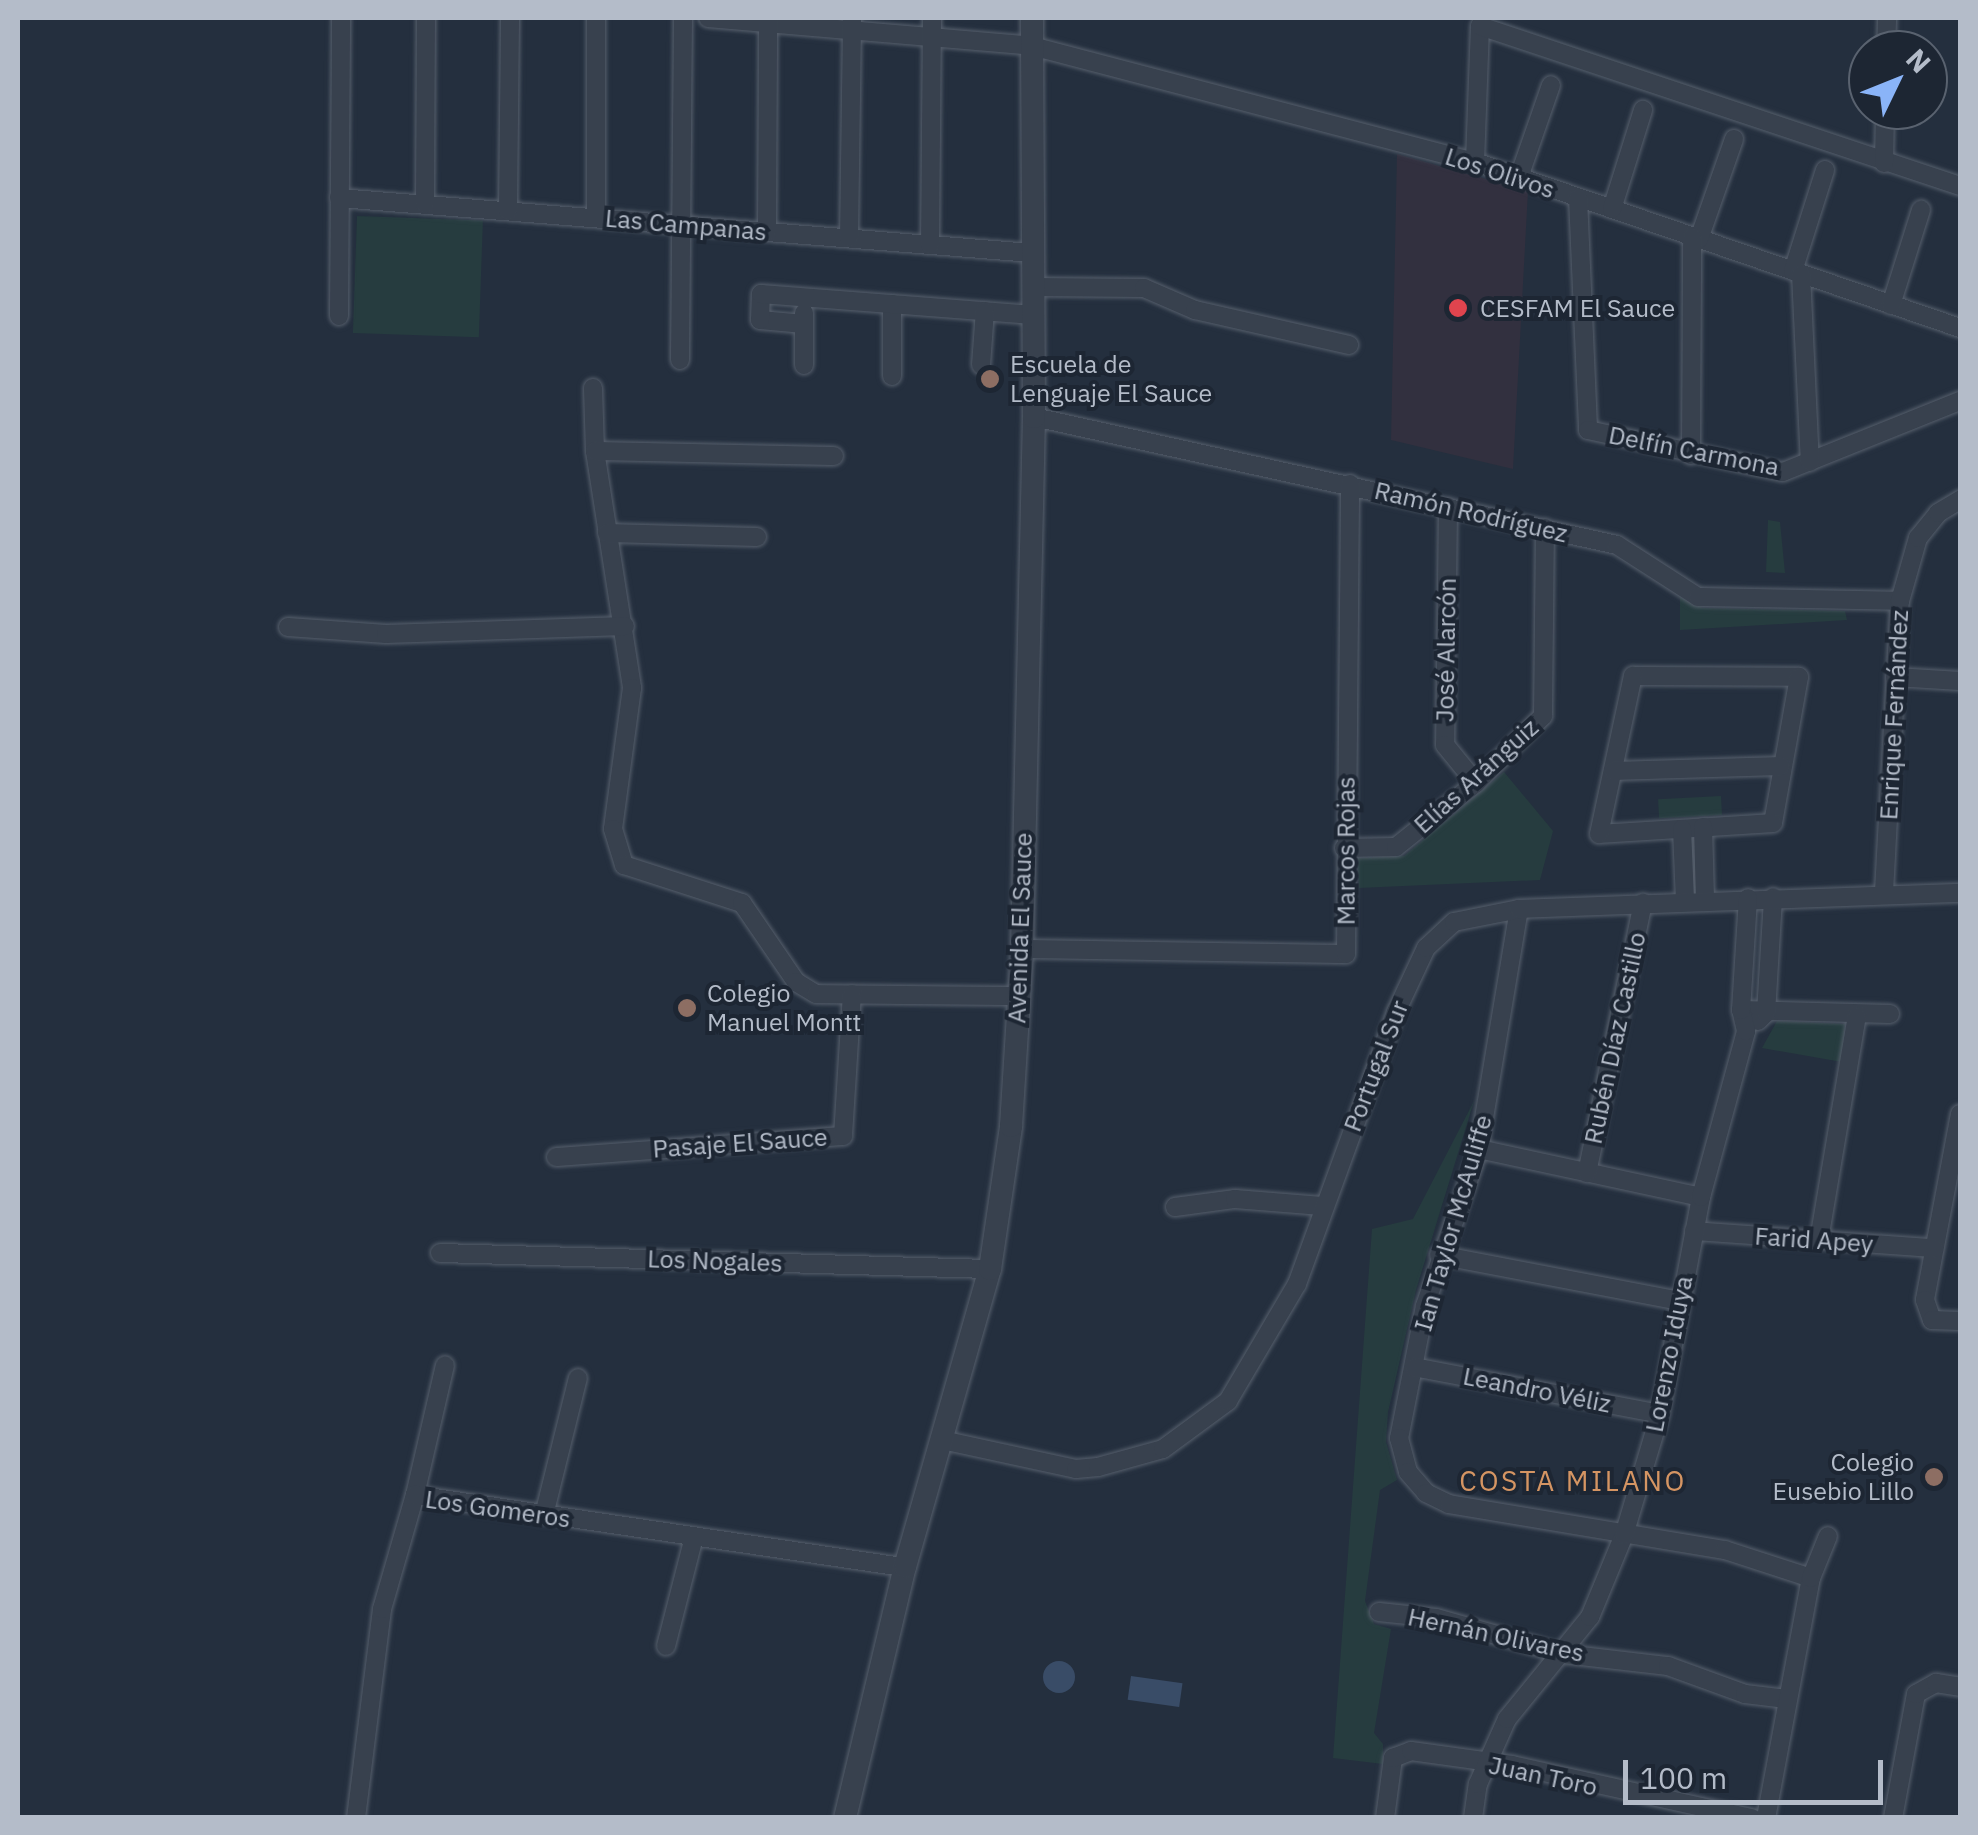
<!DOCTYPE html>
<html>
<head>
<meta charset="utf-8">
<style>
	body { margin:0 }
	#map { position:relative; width:1978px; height:1835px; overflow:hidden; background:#242f3e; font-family:"IBM Plex Sans",sans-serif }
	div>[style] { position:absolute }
	.medical>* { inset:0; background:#32303f }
	.green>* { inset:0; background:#263c3f; transform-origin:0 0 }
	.water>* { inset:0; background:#394c67; transform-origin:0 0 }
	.round { border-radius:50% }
	.roads { filter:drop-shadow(0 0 2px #565f6c) drop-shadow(0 0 2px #565f6c) }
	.minor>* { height:18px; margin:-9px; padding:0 9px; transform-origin:9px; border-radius:9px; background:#38414e }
	.tertiary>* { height:22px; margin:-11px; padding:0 11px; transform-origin:11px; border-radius:11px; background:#38414e }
	.dots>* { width:28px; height:28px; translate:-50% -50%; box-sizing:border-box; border:5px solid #1d2633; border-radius:50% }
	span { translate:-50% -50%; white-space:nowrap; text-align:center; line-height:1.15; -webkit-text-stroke:8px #1d2633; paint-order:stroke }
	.street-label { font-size:25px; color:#b4bcc9 }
	.poi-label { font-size:25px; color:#b4bcc9 }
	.left { translate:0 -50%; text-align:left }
	.right { translate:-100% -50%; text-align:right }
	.neighbourhood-label { font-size:28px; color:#d59563; letter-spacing:2.5px }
	.frame { position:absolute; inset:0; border:20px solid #b4bcc9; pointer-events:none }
	.north { position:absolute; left:1848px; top:30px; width:100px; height:100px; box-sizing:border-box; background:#1d2633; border:2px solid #59626f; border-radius:50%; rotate:47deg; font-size:28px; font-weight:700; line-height:40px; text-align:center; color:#b4bcc9 }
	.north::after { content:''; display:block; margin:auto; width:35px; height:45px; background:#8ab4f8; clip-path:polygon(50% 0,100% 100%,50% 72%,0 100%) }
	.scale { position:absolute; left:1623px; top:1760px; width:260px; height:45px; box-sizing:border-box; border:5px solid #b4bcc9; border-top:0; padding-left:12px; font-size:30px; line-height:35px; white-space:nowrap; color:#b4bcc9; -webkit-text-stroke:8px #1d2633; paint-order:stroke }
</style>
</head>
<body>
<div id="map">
	<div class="medical">
		<i style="clip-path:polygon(1397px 154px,1528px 191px,1513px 469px,1391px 440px)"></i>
	</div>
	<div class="green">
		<i style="left:357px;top:216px;width:126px;height:117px;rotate:2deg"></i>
		<i style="clip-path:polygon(1768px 520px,1780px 522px,1785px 573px,1766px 572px)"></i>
		<i style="clip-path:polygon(1680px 597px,1703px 608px,1845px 611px,1847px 620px,1680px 630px)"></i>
		<i style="clip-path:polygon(1504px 772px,1553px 831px,1540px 880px,1359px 888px,1357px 858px,1404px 856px)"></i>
		<i style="left:1721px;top:796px;width:19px;height:63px;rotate:87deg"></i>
		<i style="clip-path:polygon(1777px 1021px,1845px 1024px,1842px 1062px,1762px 1048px)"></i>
		<i style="clip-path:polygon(1474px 1101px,1416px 1290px,1388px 1412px,1386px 1442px,1397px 1480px,1380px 1490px,1365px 1601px,1374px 1624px,1391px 1629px,1374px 1733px,1383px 1744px,1383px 1764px,1333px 1758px,1372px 1229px,1413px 1219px)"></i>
	</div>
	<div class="water">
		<i class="round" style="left:1043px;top:1661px;width:32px;height:32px"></i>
		<i style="left:1131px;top:1676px;width:52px;height:24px;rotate:8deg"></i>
	</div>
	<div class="roads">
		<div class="minor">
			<i style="left:596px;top:18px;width:200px;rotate:90deg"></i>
			<i style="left:708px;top:18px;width:325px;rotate:4.9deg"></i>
			<i style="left:1032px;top:46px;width:458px;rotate:14.7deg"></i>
			<i style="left:1475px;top:162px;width:513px;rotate:18.89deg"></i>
			<i style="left:1886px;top:50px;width:32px;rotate:-88deg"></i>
			<i style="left:1475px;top:162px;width:136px;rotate:-87.9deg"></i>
			<i style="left:1480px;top:26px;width:506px;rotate:18.43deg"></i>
			<i style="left:1884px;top:163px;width:53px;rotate:-88.9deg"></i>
			<i style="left:1519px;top:177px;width:97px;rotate:-70.8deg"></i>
			<i style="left:339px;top:198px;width:695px;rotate:4.54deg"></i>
			<i style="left:1578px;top:198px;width:232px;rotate:87.5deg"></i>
			<i style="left:1588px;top:430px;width:199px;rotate:12.2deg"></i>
			<i style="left:1783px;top:472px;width:191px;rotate:-21.9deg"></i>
			<i style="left:425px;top:204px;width:186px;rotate:-89.7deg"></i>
			<i style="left:1612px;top:209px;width:104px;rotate:-72.6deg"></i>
			<i style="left:508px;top:211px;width:193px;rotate:-89.4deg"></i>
			<i style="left:767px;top:232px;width:214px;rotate:-89.7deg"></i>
			<i style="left:849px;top:238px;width:220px;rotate:-89.2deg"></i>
			<i style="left:1699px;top:239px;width:106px;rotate:-70.7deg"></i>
			<i style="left:930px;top:245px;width:227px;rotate:-89.5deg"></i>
			<i style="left:1793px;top:271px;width:106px;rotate:-72.4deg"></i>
			<i style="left:1801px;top:274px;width:188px;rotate:87.3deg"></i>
			<i style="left:1033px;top:287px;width:111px;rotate:0.5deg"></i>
			<i style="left:1144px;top:288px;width:56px;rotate:23.3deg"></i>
			<i style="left:1195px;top:310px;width:158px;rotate:12.8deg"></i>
			<i style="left:892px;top:304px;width:72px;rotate:90deg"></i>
			<i style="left:1891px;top:305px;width:100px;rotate:-72.5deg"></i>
			<i style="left:339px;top:316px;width:298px;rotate:-89.6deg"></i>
			<i style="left:804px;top:324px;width:44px;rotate:-174.8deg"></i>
			<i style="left:760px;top:320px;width:26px;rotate:-88deg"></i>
			<i style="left:761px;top:294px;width:273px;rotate:4.4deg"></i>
			<i style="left:680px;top:360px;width:342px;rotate:-89.5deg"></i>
			<i style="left:804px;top:365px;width:52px;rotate:-90deg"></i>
			<i style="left:981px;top:365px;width:54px;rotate:-85.8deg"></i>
			<i style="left:593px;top:388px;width:63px;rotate:88.2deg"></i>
			<i style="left:595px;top:451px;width:240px;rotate:81.1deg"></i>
			<i style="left:632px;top:688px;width:142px;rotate:97.7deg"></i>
			<i style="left:613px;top:829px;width:38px;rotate:73deg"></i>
			<i style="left:624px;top:865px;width:124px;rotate:17.9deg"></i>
			<i style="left:742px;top:903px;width:96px;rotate:55.6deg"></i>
			<i style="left:796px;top:982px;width:23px;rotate:31deg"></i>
			<i style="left:816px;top:994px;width:203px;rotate:0.6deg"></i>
			<i style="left:1034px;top:417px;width:597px;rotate:12.38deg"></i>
			<i style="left:1617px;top:545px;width:96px;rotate:32.7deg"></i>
			<i style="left:1698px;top:597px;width:202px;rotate:1.1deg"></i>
			<i style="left:595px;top:451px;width:239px;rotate:1.2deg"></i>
			<i style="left:1691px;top:455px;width:218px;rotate:-89.7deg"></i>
			<i style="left:1448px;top:507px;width:238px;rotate:90.7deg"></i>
			<i style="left:1445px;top:745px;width:49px;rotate:50.8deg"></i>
			<i style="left:607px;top:533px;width:150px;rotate:1.5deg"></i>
			<i style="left:288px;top:627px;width:98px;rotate:4.1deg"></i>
			<i style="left:386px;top:634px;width:239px;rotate:-1.9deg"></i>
			<i style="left:1633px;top:676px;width:166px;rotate:0.3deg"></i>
			<i style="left:1799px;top:677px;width:148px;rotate:100.1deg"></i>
			<i style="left:1773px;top:823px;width:174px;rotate:176.4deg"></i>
			<i style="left:1599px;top:834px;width:162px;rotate:-77.9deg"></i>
			<i style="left:1895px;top:677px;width:65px;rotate:3.5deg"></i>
			<i style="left:1613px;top:771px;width:168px;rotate:-1.7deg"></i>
			<i style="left:1703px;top:827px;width:73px;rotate:88.4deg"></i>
			<i style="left:1682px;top:829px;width:72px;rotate:87.6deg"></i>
			<i style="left:1344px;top:848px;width:52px;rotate:-1.1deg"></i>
			<i style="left:1396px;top:847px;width:102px;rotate:-38.7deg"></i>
			<i style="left:1476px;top:783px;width:95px;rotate:-45deg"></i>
			<i style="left:1543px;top:716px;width:188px;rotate:-89.4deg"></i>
			<i style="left:1884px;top:892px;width:291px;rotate:-86.9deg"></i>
			<i style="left:1900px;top:601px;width:66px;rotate:-74.1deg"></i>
			<i style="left:1918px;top:538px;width:32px;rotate:-51deg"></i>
			<i style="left:1938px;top:513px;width:26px;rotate:-31deg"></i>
			<i style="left:1519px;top:909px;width:243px;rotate:99.5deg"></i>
			<i style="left:1479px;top:1149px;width:166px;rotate:109deg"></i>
			<i style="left:1425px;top:1306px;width:135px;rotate:101.1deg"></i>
			<i style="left:1399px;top:1438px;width:35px;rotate:75deg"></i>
			<i style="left:1408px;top:1472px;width:28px;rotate:49deg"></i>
			<i style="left:1426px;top:1493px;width:25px;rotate:26deg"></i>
			<i style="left:1449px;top:1504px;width:280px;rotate:9.5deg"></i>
			<i style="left:1725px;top:1550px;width:90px;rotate:18deg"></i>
			<i style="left:1022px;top:949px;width:324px;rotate:0.9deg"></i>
			<i style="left:1346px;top:954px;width:470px;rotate:-89.5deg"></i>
			<i style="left:1741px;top:1010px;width:149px;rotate:1.5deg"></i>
			<i style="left:1758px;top:1021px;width:11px;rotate:-45deg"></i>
			<i style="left:1766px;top:1013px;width:116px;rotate:-86.5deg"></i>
			<i style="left:1960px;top:1114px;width:189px;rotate:100.7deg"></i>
			<i style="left:1925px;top:1300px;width:21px;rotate:71deg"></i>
			<i style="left:1932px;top:1320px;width:28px;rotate:2deg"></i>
			<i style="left:1479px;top:1149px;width:227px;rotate:12.2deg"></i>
			<i style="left:556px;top:1157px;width:288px;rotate:-4.2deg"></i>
			<i style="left:843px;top:1136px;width:142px;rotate:-86.4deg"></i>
			<i style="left:1587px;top:1173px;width:276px;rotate:-78.3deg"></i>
			<i style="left:1175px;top:1207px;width:61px;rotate:-7.6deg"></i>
			<i style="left:1235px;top:1199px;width:87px;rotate:4.6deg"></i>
			<i style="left:1694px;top:1231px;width:241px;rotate:4.1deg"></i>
			<i style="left:1819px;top:1240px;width:227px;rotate:-80.4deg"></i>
			<i style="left:440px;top:1253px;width:550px;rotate:1.67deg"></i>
			<i style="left:1439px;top:1255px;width:245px;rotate:10.8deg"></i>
			<i style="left:1414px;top:1367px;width:250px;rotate:10.8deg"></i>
			<i style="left:942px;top:1440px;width:137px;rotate:12.2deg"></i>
			<i style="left:1076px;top:1469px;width:22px;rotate:-5deg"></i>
			<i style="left:1098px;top:1467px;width:67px;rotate:-15.5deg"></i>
			<i style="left:1163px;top:1449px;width:81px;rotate:-36.4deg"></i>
			<i style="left:1228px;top:1401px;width:136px;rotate:-59.5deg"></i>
			<i style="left:1297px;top:1284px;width:289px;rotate:-70deg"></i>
			<i style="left:1396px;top:1012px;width:71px;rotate:-64.9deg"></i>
			<i style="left:1426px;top:948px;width:38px;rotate:-43deg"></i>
			<i style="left:1454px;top:922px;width:66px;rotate:-11.3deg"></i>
			<i style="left:1519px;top:909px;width:441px;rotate:-2.1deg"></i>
			<i style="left:415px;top:1495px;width:133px;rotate:-77deg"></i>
			<i style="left:544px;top:1515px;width:141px;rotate:-76.1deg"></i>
			<i style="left:1379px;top:1612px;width:57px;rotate:6deg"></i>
			<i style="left:1436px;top:1618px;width:133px;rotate:15.7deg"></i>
			<i style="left:1564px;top:1654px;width:105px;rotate:6.6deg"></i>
			<i style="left:1668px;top:1666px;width:82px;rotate:20deg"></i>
			<i style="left:1745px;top:1694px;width:42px;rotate:6.8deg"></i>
			<i style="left:666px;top:1646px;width:113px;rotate:-75.6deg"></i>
			<i style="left:356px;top:1818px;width:211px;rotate:-82.9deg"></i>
			<i style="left:382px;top:1609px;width:119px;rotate:-73.9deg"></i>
			<i style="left:415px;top:1495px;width:495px;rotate:8.4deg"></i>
			<i style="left:1385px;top:1818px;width:61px;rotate:-82.4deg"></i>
			<i style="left:1393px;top:1758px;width:19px;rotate:-21deg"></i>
			<i style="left:1411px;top:1751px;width:102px;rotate:7.9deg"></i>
			<i style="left:1512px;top:1765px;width:246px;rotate:12.5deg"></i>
			<i style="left:1473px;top:1818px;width:34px;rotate:-82deg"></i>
			<i style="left:1478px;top:1784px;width:71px;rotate:-66deg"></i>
			<i style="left:1507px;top:1719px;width:132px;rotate:-50.9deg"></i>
			<i style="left:1590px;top:1617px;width:89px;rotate:-67.5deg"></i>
			<i style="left:1624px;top:1535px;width:126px;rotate:-73.4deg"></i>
			<i style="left:1660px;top:1414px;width:221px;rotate:-79.3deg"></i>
			<i style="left:1701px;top:1197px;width:172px;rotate:-74.8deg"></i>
			<i style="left:1746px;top:1031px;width:22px;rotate:-103deg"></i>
			<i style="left:1741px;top:1010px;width:112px;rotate:-86.4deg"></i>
			<i style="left:1766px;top:1818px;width:244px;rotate:-79.4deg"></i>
			<i style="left:1811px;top:1578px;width:45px;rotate:-68deg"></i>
			<i style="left:1893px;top:1818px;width:126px;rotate:-79.5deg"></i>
			<i style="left:1916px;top:1694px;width:23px;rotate:-29deg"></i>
			<i style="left:1936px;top:1683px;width:24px;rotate:9deg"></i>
		</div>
		<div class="tertiary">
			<i style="left:845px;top:1818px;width:258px;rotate:-76.6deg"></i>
			<i style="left:905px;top:1567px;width:310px;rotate:-74.1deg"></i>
			<i style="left:990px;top:1269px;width:145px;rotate:-81.6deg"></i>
			<i style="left:1011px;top:1126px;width:177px;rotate:-86.4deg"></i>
			<i style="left:1022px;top:949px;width:532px;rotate:-88.71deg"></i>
			<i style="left:1034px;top:417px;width:399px;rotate:-90.3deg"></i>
		</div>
	</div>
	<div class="dots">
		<i style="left:1458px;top:308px;background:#e0444e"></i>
		<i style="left:990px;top:379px;background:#8d6e63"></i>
		<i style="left:687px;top:1008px;background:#8d6e63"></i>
		<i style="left:1934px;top:1477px;background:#8d6e63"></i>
	</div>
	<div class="street-label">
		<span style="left:1500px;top:173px;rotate:18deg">Los Olivos</span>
		<span style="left:686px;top:225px;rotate:5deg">Las Campanas</span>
		<span style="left:1694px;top:451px;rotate:11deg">Delfín Carmona</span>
		<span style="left:1471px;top:512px;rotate:13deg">Ramón Rodríguez</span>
		<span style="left:1446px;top:650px;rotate:-89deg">José Alarcón</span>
		<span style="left:1894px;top:715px;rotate:-87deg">Enrique Fernández</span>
		<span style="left:1476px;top:776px;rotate:-42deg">Elías Aránguiz</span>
		<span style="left:1346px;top:851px;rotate:-90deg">Marcos Rojas</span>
		<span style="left:1020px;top:928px;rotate:-88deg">Avenida El Sauce</span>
		<span style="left:1615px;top:1038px;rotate:-78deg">Rubén Díaz Castillo</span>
		<span style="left:1376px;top:1066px;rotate:-69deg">Portugal Sur</span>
		<span style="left:740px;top:1143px;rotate:-4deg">Pasaje El Sauce</span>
		<span style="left:1453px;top:1223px;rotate:-74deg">Ian Taylor McAuliffe</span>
		<span style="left:1814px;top:1240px;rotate:4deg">Farid Apey</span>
		<span style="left:715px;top:1261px;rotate:2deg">Los Nogales</span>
		<span style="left:1669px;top:1354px;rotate:-79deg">Lorenzo Iduya</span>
		<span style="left:1537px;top:1390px;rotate:11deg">Leandro Véliz</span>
		<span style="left:498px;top:1509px;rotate:8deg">Los Gomeros</span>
		<span style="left:1496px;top:1635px;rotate:12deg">Hernán Olivares</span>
		<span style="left:1543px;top:1776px;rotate:12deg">Juan Toro</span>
	</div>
	<div class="poi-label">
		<span class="left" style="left:1480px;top:308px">CESFAM El Sauce</span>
		<span class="left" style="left:1010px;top:379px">Escuela de<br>Lenguaje El Sauce</span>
		<span class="left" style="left:707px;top:1008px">Colegio<br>Manuel Montt</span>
		<span class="right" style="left:1914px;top:1477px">Colegio<br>Eusebio Lillo</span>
	</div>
	<div class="neighbourhood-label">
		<span style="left:1573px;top:1481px">COSTA MILANO</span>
	</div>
	<div class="frame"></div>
	<div class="north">N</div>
	<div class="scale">100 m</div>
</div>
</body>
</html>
